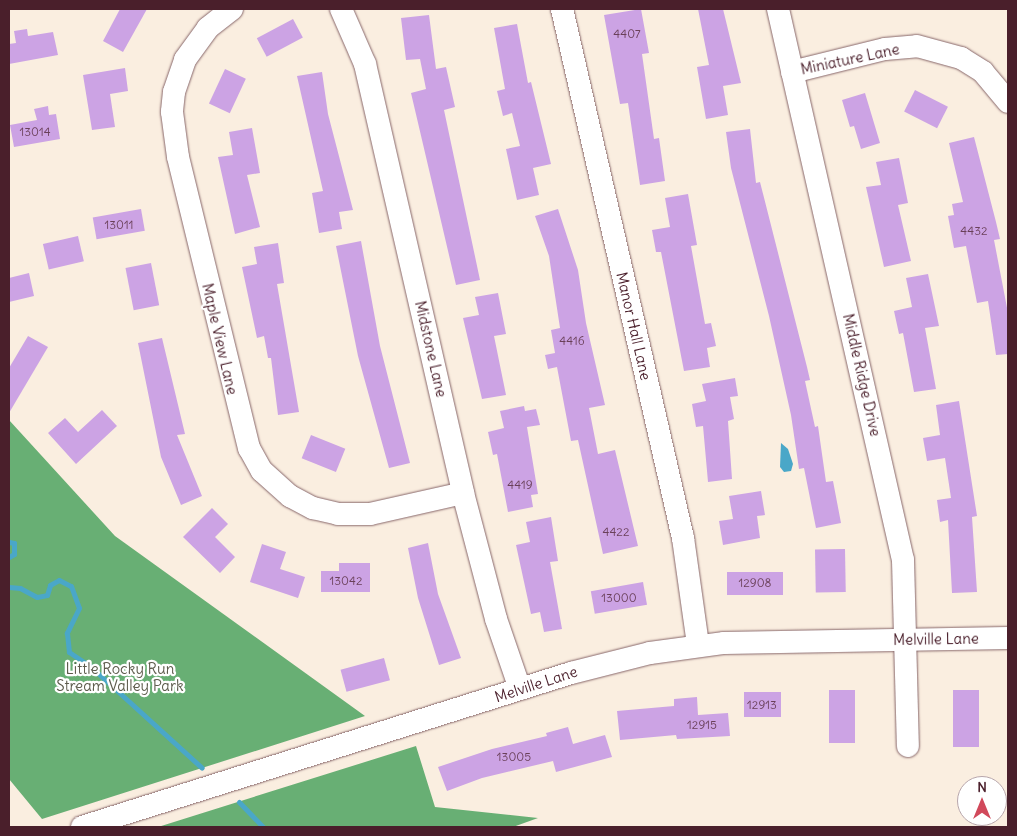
<!DOCTYPE html>
<html>
<head>
<meta charset="utf-8">
<style>
	body { margin:0 }
	#map { position:relative; width:1017px; height:836px; overflow:hidden; background:#faeee0; font-family:Delius,sans-serif }
	div>[style] { position:absolute }
	.forest>* { inset:0; background:#68af74 }
	.water>* { inset:0; background:#4aa7c8 }
	.stream>* { height:5px; margin:-2.5px; padding:0 2.5px; transform-origin:2.5px; border-radius:2.5px; background:#4aa7c8 }
	.building>* { inset:0; background:#cca3e4; transform-origin:0 0 }
	.roads { filter:drop-shadow(0 0 1px #88676a) drop-shadow(0 0 1px #88676a) }
	.minor>* { height:22px; margin:-11px; padding:0 11px; transform-origin:11px; border-radius:11px; background:#fff }
	span { translate:-50% -50%; white-space:nowrap; text-align:center; line-height:1.15; -webkit-text-stroke:4.5px #fff; paint-order:stroke }
	.number-label { font-size:12px; color:#6a4059 }
	.number-label span { -webkit-text-stroke-width:0 }
	.street-label { font-size:15px; color:#4a1f2b }
	.park-label { font-size:15px; color:#5d5b4c }
	.frame { position:absolute; inset:0; border:10px solid #4a1f2b; pointer-events:none }
	.north { position:absolute; left:957px; top:776px; width:50px; height:50px; box-sizing:border-box; background:#fff; border:1px solid #b7a5aa; border-radius:50%; rotate:0deg; font-size:14px; font-weight:700; line-height:20px; text-align:center; color:#4a1f2b }
	.north::after { content:''; display:block; margin:auto; width:18px; height:22px; background:#d1495b; clip-path:polygon(50% 0,100% 100%,50% 72%,0 100%) }
</style>
</head>
<body>
<div id="map">
	<div class="forest">
		<i style="clip-path:polygon(9px 420px,115px 536px,365px 716px,42px 819px,9px 779px)"></i>
		<i style="clip-path:polygon(416px 746px,435px 807px,538px 818px,513px 827px,158px 827px)"></i>
	</div>
	<div class="water">
		<i style="clip-path:polygon(781px 443px,788px 449px,793px 464px,791px 471px,784px 472px,780px 467px)"></i>
	</div>
	<div class="stream">
		<i style="left:9px;top:542px;width:5px;rotate:11deg"></i>
		<i style="left:14px;top:543px;width:11px;rotate:90deg"></i>
		<i style="left:14px;top:554px;width:6px;rotate:149deg"></i>
		<i style="left:9px;top:587px;width:11px;rotate:5deg"></i>
		<i style="left:20px;top:588px;width:19px;rotate:28deg"></i>
		<i style="left:37px;top:597px;width:10px;rotate:-11deg"></i>
		<i style="left:47px;top:595px;width:10px;rotate:-73deg"></i>
		<i style="left:50px;top:585px;width:10px;rotate:-29deg"></i>
		<i style="left:59px;top:580px;width:13px;rotate:27deg"></i>
		<i style="left:71px;top:586px;width:23px;rotate:70deg"></i>
		<i style="left:79px;top:608px;width:28px;rotate:116deg"></i>
		<i style="left:67px;top:633px;width:19px;rotate:84deg"></i>
		<i style="left:69px;top:652px;width:25px;rotate:34deg"></i>
		<i style="left:90px;top:666px;width:151px;rotate:42.3deg"></i>
		<i style="left:239px;top:802px;width:35px;rotate:46deg"></i>
	</div>
	<div class="building">
		<i style="clip-path:polygon(120px 9px,147px 9px,123px 52px,103px 41px)"></i>
		<i style="clip-path:polygon(641px 9px,649px 53px,642px 54px,654px 139px,659px 138px,665px 181px,640px 185px,628px 103px,620px 104px,604px 15px)"></i>
		<i style="clip-path:polygon(698px 9px,723px 9px,741px 83px,723px 86px,728px 115px,706px 119px,697px 67px,709px 65px)"></i>
		<i style="clip-path:polygon(429px 15px,436px 69px,446px 67px,455px 107px,444px 110px,480px 280px,456px 285px,411px 93px,426px 89px,420px 59px,406px 60px,401px 18px)"></i>
		<i style="left:293px;top:19px;width:21px;height:41px;rotate:62deg"></i>
		<i style="clip-path:polygon(517px 24px,528px 83px,531px 82px,551px 164px,533px 168px,539px 195px,517px 200px,506px 149px,520px 146px,512px 113px,503px 116px,497px 91px,505px 89px,494px 28px)"></i>
		<i style="clip-path:polygon(27px 29px,28px 36px,53px 32px,58px 55px,9px 64px,9px 44px,16px 43px,14px 31px)"></i>
		<i style="clip-path:polygon(125px 68px,128px 91px,110px 94px,115px 127px,92px 130px,83px 75px)"></i>
		<i style="left:225px;top:69px;width:23px;height:38px;rotate:25deg"></i>
		<i style="clip-path:polygon(322px 72px,328px 114px,353px 210px,339px 212px,342px 229px,319px 233px,312px 193px,323px 191px,297px 76px)"></i>
		<i style="left:915px;top:90px;width:37px;height:24px;rotate:27deg"></i>
		<i style="clip-path:polygon(865px 93px,880px 143px,861px 149px,854px 126px,850px 127px,842px 100px)"></i>
		<i style="clip-path:polygon(48px 106px,49px 115px,56px 114px,60px 139px,14px 147px,10px 125px,37px 120px,34px 109px)"></i>
		<i style="clip-path:polygon(252px 128px,260px 173px,247px 175px,260px 227px,235px 234px,218px 157px,233px 155px,229px 132px)"></i>
		<i style="clip-path:polygon(750px 129px,756px 183px,760px 182px,807px 367px,810px 380px,805px 381px,815px 427px,818px 426px,826px 482px,833px 481px,841px 523px,816px 528px,804px 468px,799px 469px,791px 415px,769px 316px,731px 168px,726px 132px)"></i>
		<i style="clip-path:polygon(974px 137px,996px 222px,1000px 239px,994px 240px,1008px 313px,1008px 354px,996px 355px,988px 301px,977px 303px,966px 246px,954px 248px,948px 216px,954px 215px,952px 204px,963px 202px,949px 143px)"></i>
		<i style="clip-path:polygon(899px 158px,908px 203px,898px 205px,911px 261px,884px 267px,866px 187px,881px 185px,876px 162px)"></i>
		<i style="clip-path:polygon(688px 194px,697px 245px,691px 246px,705px 324px,711px 323px,716px 346px,707px 348px,710px 367px,684px 371px,661px 252px,656px 252px,652px 230px,670px 227px,665px 198px)"></i>
		<i style="left:141px;top:209px;width:22px;height:49px;rotate:80deg"></i>
		<i style="clip-path:polygon(558px 209px,578px 270px,586px 323px,605px 405px,589px 408px,598px 454px,615px 450px,638px 546px,603px 554px,578px 440px,571px 441px,557px 367px,548px 369px,545px 355px,555px 353px,551px 330px,560px 328px,549px 256px,535px 216px)"></i>
		<i style="left:78px;top:236px;width:26px;height:36px;rotate:77deg"></i>
		<i style="clip-path:polygon(361px 241px,380px 346px,410px 463px,389px 468px,358px 356px,336px 246px)"></i>
		<i style="clip-path:polygon(278px 243px,284px 283px,277px 284px,299px 412px,278px 415px,271px 358px,268px 358px,264px 336px,257px 338px,242px 267px,257px 264px,254px 247px)"></i>
		<i style="left:151px;top:263px;width:43px;height:26px;rotate:79deg"></i>
		<i style="clip-path:polygon(29px 273px,34px 296px,9px 302px,9px 278px)"></i>
		<i style="clip-path:polygon(928px 274px,939px 326px,925px 328px,936px 389px,914px 392px,903px 333px,899px 334px,894px 311px,912px 307px,906px 278px)"></i>
		<i style="clip-path:polygon(498px 293px,506px 334px,494px 336px,506px 395px,482px 399px,463px 318px,479px 315px,475px 297px)"></i>
		<i style="clip-path:polygon(28px 336px,48px 347px,9px 413px,9px 368px)"></i>
		<i style="clip-path:polygon(162px 338px,185px 434px,177px 435px,202px 496px,181px 505px,161px 457px,138px 343px)"></i>
		<i style="clip-path:polygon(735px 378px,738px 396px,730px 397px,734px 419px,728px 421px,732px 479px,708px 482px,703px 426px,696px 427px,692px 404px,706px 401px,702px 384px)"></i>
		<i style="clip-path:polygon(959px 401px,977px 516px,972px 517px,977px 592px,952px 593px,948px 520px,940px 522px,937px 500px,951px 498px,945px 458px,927px 461px,923px 438px,940px 435px,936px 405px)"></i>
		<i style="clip-path:polygon(524px 406px,525px 411px,536px 409px,540px 425px,527px 427px,538px 494px,531px 495px,533px 507px,508px 512px,497px 454px,493px 455px,488px 432px,504px 428px,500px 411px)"></i>
		<i style="clip-path:polygon(102px 410px,117px 426px,76px 464px,48px 433px,65px 418px,78px 432px)"></i>
		<i style="left:311px;top:435px;width:37px;height:25px;rotate:22deg"></i>
		<i style="clip-path:polygon(761px 491px,765px 515px,757px 516px,760px 538px,723px 545px,719px 521px,733px 519px,729px 496px)"></i>
		<i style="clip-path:polygon(212px 508px,228px 524px,215px 537px,235px 557px,220px 573px,183px 537px)"></i>
		<i style="clip-path:polygon(551px 517px,558px 561px,550px 562px,562px 629px,544px 632px,540px 612px,531px 614px,516px 545px,530px 542px,526px 522px)"></i>
		<i style="clip-path:polygon(428px 543px,438px 594px,461px 658px,439px 665px,418px 598px,408px 548px)"></i>
		<i style="clip-path:polygon(262px 544px,286px 552px,280px 569px,305px 577px,298px 598px,250px 582px)"></i>
		<i style="left:845px;top:549px;width:43px;height:30px;rotate:89deg"></i>
		<i style="clip-path:polygon(339px 563px,370px 563px,370px 592px,321px 592px,321px 571px,339px 571px)"></i>
		<i style="left:727px;top:572px;width:56px;height:23px"></i>
		<i style="left:643px;top:582px;width:23px;height:53px;rotate:80deg"></i>
		<i style="left:384px;top:658px;width:23px;height:45px;rotate:75deg"></i>
		<i style="left:829px;top:690px;width:26px;height:53px"></i>
		<i style="left:953px;top:690px;width:26px;height:57px"></i>
		<i style="left:744px;top:692px;width:37px;height:25px"></i>
		<i style="clip-path:polygon(697px 697px,698px 715px,728px 713px,730px 736px,677px 739px,676px 735px,620px 740px,617px 711px,674px 706px,674px 699px)"></i>
		<i style="clip-path:polygon(568px 727px,573px 744px,605px 735px,612px 757px,556px 772px,553px 761px,482px 778px,447px 791px,438px 767px,492px 749px,547px 736px,546px 733px)"></i>
	</div>
	<div class="roads">
		<div class="minor">
			<i style="left:232px;top:9px;width:31px;rotate:142deg"></i>
			<i style="left:208px;top:28px;width:39px;rotate:126deg"></i>
			<i style="left:185px;top:60px;width:34px;rotate:109deg"></i>
			<i style="left:174px;top:92px;width:20px;rotate:96deg"></i>
			<i style="left:172px;top:112px;width:45px;rotate:82.4deg"></i>
			<i style="left:178px;top:157px;width:300px;rotate:76.3deg"></i>
			<i style="left:249px;top:448px;width:26px;rotate:61deg"></i>
			<i style="left:262px;top:471px;width:38px;rotate:42deg"></i>
			<i style="left:290px;top:496px;width:26px;rotate:28deg"></i>
			<i style="left:313px;top:508px;width:26px;rotate:13deg"></i>
			<i style="left:338px;top:514px;width:32px"></i>
			<i style="left:370px;top:514px;width:95px;rotate:-12.7deg"></i>
			<i style="left:341px;top:9px;width:60px;rotate:66.4deg"></i>
			<i style="left:365px;top:64px;width:440px;rotate:77.1deg"></i>
			<i style="left:463px;top:493px;width:130px;rotate:75.3deg"></i>
			<i style="left:496px;top:619px;width:74px;rotate:71.1deg"></i>
			<i style="left:562px;top:9px;width:543px;rotate:77.12deg"></i>
			<i style="left:683px;top:538px;width:108px;rotate:82deg"></i>
			<i style="left:778px;top:9px;width:565px;rotate:77.22deg"></i>
			<i style="left:903px;top:560px;width:186px;rotate:88.5deg"></i>
			<i style="left:792px;top:72px;width:96px;rotate:-13.9deg"></i>
			<i style="left:885px;top:49px;width:32px;rotate:-5deg"></i>
			<i style="left:917px;top:46px;width:46px;rotate:15.3deg"></i>
			<i style="left:961px;top:58px;width:26px;rotate:32deg"></i>
			<i style="left:983px;top:72px;width:39px;rotate:50deg"></i>
			<i style="left:82px;top:827px;width:513px;rotate:-17.48deg"></i>
			<i style="left:571px;top:673px;width:81px;rotate:-14.2deg"></i>
			<i style="left:650px;top:653px;width:75px;rotate:-7.7deg"></i>
			<i style="left:724px;top:643px;width:284px;rotate:-1deg"></i>
		</div>
	</div>
	<div class="number-label">
		<span style="left:627px;top:34px">4407</span>
		<span style="left:35px;top:132px">13014</span>
		<span style="left:119px;top:225px">13011</span>
		<span style="left:974px;top:231px">4432</span>
		<span style="left:572px;top:341px">4416</span>
		<span style="left:520px;top:485px">4419</span>
		<span style="left:616px;top:532px">4422</span>
		<span style="left:346px;top:581px">13042</span>
		<span style="left:755px;top:583px">12908</span>
		<span style="left:619px;top:598px">13000</span>
		<span style="left:762px;top:705px">12913</span>
		<span style="left:702px;top:725px">12915</span>
		<span style="left:514px;top:757px">13005</span>
	</div>
	<div class="street-label">
		<span style="left:850px;top:59px;rotate:-12deg">Miniature Lane</span>
		<span style="left:634px;top:326px;rotate:77deg">Manor Hall Lane</span>
		<span style="left:220px;top:339px;rotate:77deg">Maple View Lane</span>
		<span style="left:431px;top:349px;rotate:77deg">Midstone Lane</span>
		<span style="left:862px;top:375px;rotate:77deg">Middle Ridge Drive</span>
		<span style="left:936px;top:639px;rotate:-1deg">Melville Lane</span>
		<span style="left:536px;top:684px;rotate:-18deg">Melville Lane</span>
	</div>
	<div class="park-label">
		<span style="left:120px;top:677px">Little Rocky Run<br>Stream Valley Park</span>
	</div>
	<div class="frame"></div>
	<div class="north">N</div>
</div>
</body>
</html>
